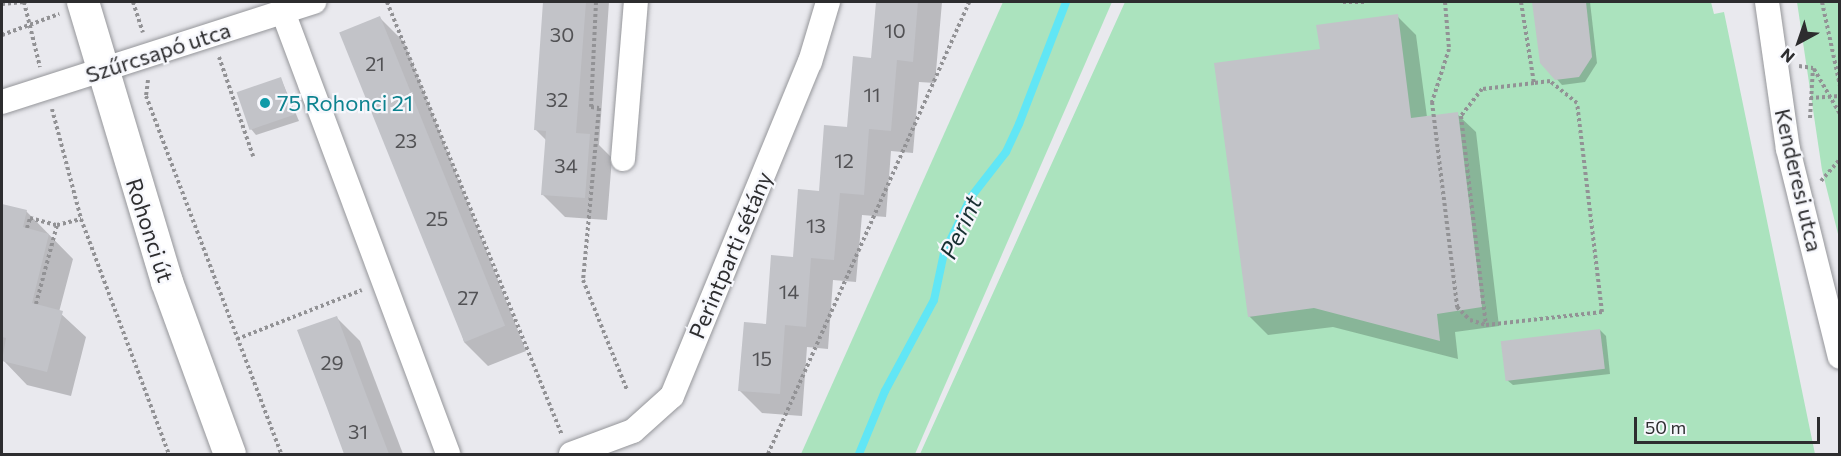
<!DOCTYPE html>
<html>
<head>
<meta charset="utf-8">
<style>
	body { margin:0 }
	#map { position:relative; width:1841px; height:456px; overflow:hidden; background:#e9e9ee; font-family:Commissioner,sans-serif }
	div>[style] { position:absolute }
	.green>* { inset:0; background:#abe3be }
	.shadow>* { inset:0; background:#0003 }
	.stream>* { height:8px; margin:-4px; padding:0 4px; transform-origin:4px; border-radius:4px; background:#61e6f5 }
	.building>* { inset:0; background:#c2c3c8; transform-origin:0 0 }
	.path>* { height:4px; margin-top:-2px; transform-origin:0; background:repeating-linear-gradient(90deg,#929295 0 3px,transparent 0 6px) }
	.roads { filter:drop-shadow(0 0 2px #95969a) drop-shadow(0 0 2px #95969a) }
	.minor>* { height:24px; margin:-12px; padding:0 12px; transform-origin:12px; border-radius:12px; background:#fff }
	.major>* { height:32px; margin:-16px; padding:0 16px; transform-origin:16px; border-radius:16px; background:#fff }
	.dots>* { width:16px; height:16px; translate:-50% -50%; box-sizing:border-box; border:3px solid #f6f7fc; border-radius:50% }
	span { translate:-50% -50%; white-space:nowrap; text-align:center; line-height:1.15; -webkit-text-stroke:4.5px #f6f7fc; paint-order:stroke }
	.number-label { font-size:20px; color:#525255 }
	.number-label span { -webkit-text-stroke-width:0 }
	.street-label { font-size:22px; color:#2d2d2f }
	.culture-label { font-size:22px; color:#0d838f }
	.left { translate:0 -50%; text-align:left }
	.water-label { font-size:24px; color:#182f32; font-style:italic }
	.frame { position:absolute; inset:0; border:3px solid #2d2d2f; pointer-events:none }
	.north { position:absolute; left:1769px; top:12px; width:60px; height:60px; -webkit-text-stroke:4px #f6f7fc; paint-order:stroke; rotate:220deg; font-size:16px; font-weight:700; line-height:24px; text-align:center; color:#2d2d2f }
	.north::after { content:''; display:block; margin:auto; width:21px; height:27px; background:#2d2d2f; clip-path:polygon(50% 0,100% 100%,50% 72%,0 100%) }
	.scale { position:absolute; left:1634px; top:417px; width:186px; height:27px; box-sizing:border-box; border:3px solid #2d2d2f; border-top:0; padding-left:8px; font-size:18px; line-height:21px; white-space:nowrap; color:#2d2d2f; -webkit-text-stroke:4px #f6f7fc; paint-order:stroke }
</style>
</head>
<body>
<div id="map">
	<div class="green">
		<i style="clip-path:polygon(1003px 2px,1112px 2px,915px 454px,801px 454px)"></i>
		<i style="clip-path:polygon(1125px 2px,1711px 2px,1714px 14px,1724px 12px,1815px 454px,920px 454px)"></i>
		<i style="clip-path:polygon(1797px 2px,1839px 2px,1839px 238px,1822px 170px)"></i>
	</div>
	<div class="shadow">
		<i style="clip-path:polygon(544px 2px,609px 2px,599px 145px,612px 158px,607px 220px,565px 217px,543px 195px,547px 141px,535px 129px)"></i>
		<i style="clip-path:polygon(877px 2px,942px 2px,935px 83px,919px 82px,913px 153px,891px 151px,886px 217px,862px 215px,856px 282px,833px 280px,828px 349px,807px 347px,802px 416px,762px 413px,739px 390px,848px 129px,873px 59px)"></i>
		<i style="clip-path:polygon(1534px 2px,1590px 2px,1597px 63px,1585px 82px,1562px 85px,1542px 62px)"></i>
		<i style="clip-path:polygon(1397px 16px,1416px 35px,1427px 117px,1457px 114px,1476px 132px,1499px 326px,1455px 332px,1458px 359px,1333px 327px,1268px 335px,1249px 316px,1321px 51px)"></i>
		<i style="clip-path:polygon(380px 18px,404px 42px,526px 351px,488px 366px,464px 342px)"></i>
		<i style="clip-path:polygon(281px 79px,299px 121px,256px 135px,251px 129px)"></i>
		<i style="clip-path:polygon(2px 205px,26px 211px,73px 259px,59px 312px,86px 337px,71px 396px,27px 385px,3px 360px)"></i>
		<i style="clip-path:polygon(336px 317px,360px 341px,403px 454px,346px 454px,299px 331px)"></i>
		<i style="clip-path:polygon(1600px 330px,1606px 336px,1610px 374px,1513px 385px,1507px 380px)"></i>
	</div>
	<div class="stream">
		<i style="left:859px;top:454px;width:68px;rotate:-67.6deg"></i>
		<i style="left:885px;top:391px;width:103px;rotate:-61.7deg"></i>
		<i style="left:934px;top:300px;width:48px;rotate:-78deg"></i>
		<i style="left:944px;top:253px;width:62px;rotate:-64.3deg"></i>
		<i style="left:971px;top:197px;width:57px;rotate:-52.1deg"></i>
		<i style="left:1006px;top:152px;width:31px;rotate:-65deg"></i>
		<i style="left:1019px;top:124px;width:131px;rotate:-68.9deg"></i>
	</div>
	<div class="building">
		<i style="clip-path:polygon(543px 2px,586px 2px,576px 133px,590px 134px,585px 198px,541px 195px,546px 131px,534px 130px)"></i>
		<i style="clip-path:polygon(876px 2px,918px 2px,913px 62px,897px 60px,891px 131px,869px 129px,864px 195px,840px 193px,834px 260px,811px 258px,806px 327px,785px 325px,780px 394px,738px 391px,744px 322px,766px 324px,771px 255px,793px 257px,798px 189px,819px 191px,824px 125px,847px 127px,853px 56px,871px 58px)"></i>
		<i style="clip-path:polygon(1532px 2px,1586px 2px,1592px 57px,1579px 77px,1555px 80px,1540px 63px)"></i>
		<i style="clip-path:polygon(1398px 14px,1411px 118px,1458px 112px,1482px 307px,1437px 314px,1440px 341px,1314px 308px,1248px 317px,1214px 63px,1320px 49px,1316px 25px)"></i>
		<i style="left:380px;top:16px;width:334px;height:44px;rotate:68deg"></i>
		<i style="left:281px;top:77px;width:40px;height:47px;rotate:71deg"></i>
		<i style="clip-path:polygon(2px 204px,27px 210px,23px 227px,49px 234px,32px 303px,63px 311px,47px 372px,2px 361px,6px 338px,2px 337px)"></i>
		<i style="clip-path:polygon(337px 316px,366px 394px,389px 454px,344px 454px,327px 408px,297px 330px)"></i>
		<i style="left:1600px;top:329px;width:40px;height:100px;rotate:83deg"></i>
	</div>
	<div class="path">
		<i style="left:24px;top:2px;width:67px;rotate:76.2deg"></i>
		<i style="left:133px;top:2px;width:32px;rotate:72deg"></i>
		<i style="left:387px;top:2px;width:467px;rotate:68deg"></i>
		<i style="left:596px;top:2px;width:105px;rotate:92.7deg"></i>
		<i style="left:591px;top:107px;width:8px;rotate:7deg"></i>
		<i style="left:599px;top:108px;width:173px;rotate:95.3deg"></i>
		<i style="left:583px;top:280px;width:118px;rotate:68.2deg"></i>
		<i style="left:1343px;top:2px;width:23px"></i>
		<i style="left:1445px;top:2px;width:47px;rotate:85.1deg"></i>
		<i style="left:1449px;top:49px;width:56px;rotate:107.8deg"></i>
		<i style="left:1432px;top:102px;width:207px;rotate:83deg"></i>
		<i style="left:1457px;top:307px;width:18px;rotate:45deg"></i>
		<i style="left:1470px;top:320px;width:17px;rotate:17deg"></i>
		<i style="left:1486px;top:325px;width:117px;rotate:-6.4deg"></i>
		<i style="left:1602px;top:312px;width:210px;rotate:-96.8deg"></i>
		<i style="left:1577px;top:103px;width:35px;rotate:-141deg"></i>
		<i style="left:1550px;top:81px;width:16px;rotate:173deg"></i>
		<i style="left:1534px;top:83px;width:52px;rotate:173.4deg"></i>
		<i style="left:1482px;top:89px;width:34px;rotate:128deg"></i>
		<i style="left:1461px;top:116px;width:210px;rotate:83.2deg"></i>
		<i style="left:1521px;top:2px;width:82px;rotate:80.9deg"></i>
		<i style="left:1822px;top:2px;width:86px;rotate:77.9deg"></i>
		<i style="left:2px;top:4px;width:22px;rotate:-5deg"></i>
		<i style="left:2px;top:35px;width:61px;rotate:-20.2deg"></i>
		<i style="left:219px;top:57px;width:105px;rotate:71deg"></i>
		<i style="left:1799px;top:66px;width:14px;rotate:8deg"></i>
		<i style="left:1814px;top:69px;width:52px;rotate:60deg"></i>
		<i style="left:148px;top:80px;width:16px;rotate:97deg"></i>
		<i style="left:146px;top:96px;width:383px;rotate:69.3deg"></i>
		<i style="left:1810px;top:98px;width:30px;rotate:-4deg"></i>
		<i style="left:52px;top:109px;width:114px;rotate:75.2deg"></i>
		<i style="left:81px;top:219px;width:251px;rotate:69.5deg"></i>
		<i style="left:1810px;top:118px;width:50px;rotate:-86.6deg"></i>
		<i style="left:1821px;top:181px;width:29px;rotate:-49deg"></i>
		<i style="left:27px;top:228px;width:10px;rotate:-73deg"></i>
		<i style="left:30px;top:218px;width:28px;rotate:15deg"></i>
		<i style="left:36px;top:304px;width:82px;rotate:-75.1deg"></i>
		<i style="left:57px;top:225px;width:25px;rotate:-14deg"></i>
		<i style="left:237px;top:339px;width:134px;rotate:-21.4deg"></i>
		<i style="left:768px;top:454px;width:495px;rotate:-66deg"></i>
	</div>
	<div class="roads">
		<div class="minor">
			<i style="left:1767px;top:2px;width:148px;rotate:81.9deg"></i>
			<i style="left:1788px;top:149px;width:214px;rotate:76deg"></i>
			<i style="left:283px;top:12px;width:472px;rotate:69.5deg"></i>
			<i style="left:2px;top:102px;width:328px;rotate:-17.8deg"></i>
			<i style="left:623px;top:159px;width:158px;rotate:-85.3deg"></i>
			<i style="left:571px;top:454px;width:66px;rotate:-20.4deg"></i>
			<i style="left:633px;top:431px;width:52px;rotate:-41.9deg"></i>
			<i style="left:672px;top:396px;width:361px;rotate:-67.6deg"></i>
			<i style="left:810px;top:62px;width:63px;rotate:-73.3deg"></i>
		</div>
		<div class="major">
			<i style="left:83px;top:2px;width:292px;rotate:73.3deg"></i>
			<i style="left:167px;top:282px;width:183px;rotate:69.9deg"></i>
		</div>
	</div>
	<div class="dots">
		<i style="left:265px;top:103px;background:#0f9aa8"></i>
	</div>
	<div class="number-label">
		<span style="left:895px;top:30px">10</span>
		<span style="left:562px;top:34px">30</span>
		<span style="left:375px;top:63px">21</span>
		<span style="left:872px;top:94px">11</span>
		<span style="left:557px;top:99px">32</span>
		<span style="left:406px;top:140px">23</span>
		<span style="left:844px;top:160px">12</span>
		<span style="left:566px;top:165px">34</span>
		<span style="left:437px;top:218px">25</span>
		<span style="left:816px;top:225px">13</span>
		<span style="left:789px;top:291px">14</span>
		<span style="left:468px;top:297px">27</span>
		<span style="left:762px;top:358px">15</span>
		<span style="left:332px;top:362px">29</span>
		<span style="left:358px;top:431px">31</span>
	</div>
	<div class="street-label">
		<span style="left:158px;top:52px;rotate:-18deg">Szűrcsapó utca</span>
		<span style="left:1799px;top:180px;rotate:77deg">Kenderesi utca</span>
		<span style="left:150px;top:230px;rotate:72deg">Rohonci út</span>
		<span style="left:730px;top:255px;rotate:-67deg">Perintparti sétány</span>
	</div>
	<div class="culture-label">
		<span class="left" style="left:277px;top:103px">75 Rohonci 21</span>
	</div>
	<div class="water-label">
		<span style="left:960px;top:227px;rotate:-65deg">Perint</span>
	</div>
	<div class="frame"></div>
	<div class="north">N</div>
	<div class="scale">50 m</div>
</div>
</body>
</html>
